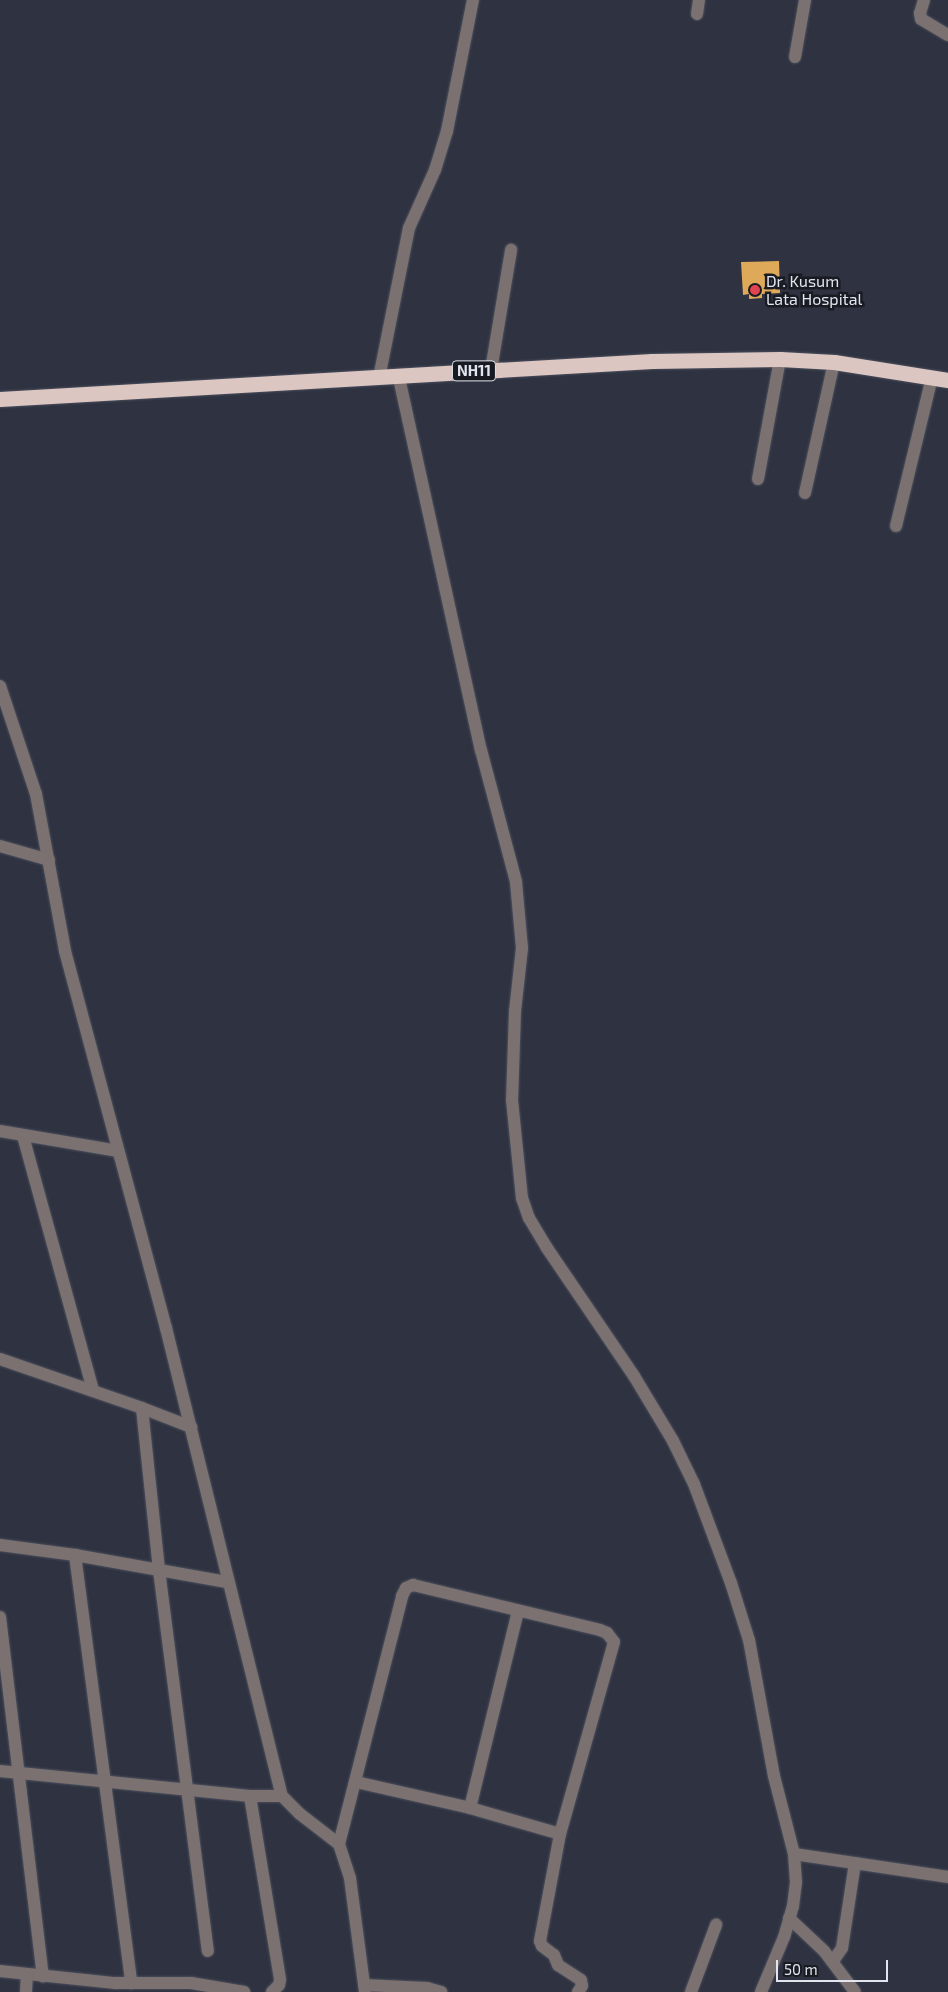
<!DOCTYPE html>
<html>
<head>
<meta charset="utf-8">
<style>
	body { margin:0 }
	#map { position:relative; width:948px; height:1992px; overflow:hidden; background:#2f3341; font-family:"Exo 2",sans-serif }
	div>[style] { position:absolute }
	.building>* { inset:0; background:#dea958 }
	.roads { filter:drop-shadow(0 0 1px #4c4f5d) drop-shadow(0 0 1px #4c4f5d) }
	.minor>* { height:12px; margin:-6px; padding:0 6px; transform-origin:6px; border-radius:6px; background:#7a7170 }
	.highway>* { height:15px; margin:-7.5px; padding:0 7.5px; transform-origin:7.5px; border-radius:7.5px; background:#dcc6c2 }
	.dots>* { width:14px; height:14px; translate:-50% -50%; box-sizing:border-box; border:2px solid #191b22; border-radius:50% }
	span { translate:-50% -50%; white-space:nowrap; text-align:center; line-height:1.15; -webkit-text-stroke:5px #191b22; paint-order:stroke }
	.shield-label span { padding:1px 4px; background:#191b22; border:1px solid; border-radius:4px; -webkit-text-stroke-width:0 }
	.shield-label { font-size:15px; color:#e2e5ee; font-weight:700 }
	.poi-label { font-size:16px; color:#e2e5ee }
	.left { translate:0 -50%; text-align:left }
	.scale { position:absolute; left:776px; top:1960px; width:112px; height:22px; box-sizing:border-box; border:2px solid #e2e5ee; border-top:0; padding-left:6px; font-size:15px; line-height:18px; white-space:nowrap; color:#e2e5ee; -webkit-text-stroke:4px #191b22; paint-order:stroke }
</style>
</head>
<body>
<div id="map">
	<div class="building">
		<i style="clip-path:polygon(779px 261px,780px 293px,762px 294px,762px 298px,749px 299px,749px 294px,743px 295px,741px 262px)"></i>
	</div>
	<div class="roads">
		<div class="minor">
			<i style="left:924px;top:0;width:14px;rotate:107deg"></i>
			<i style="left:920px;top:13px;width:6px;rotate:81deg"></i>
			<i style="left:921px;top:19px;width:31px;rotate:31deg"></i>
			<i style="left:697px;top:14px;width:14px;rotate:-82deg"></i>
			<i style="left:795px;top:57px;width:58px;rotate:-80deg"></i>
			<i style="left:491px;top:370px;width:122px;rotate:-80.5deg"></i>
			<i style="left:379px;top:378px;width:153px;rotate:-78.7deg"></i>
			<i style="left:409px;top:228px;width:64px;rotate:-65.9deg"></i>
			<i style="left:435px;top:170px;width:41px;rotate:-72.9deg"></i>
			<i style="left:447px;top:131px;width:134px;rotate:-78.8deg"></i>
			<i style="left:399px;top:378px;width:381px;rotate:77.6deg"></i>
			<i style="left:481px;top:750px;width:137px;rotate:75.1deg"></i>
			<i style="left:516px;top:882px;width:66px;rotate:84.8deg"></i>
			<i style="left:522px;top:948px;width:63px;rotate:96.3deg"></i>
			<i style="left:515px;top:1011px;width:89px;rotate:91.9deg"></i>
			<i style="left:512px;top:1100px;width:99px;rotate:84.2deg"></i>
			<i style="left:522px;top:1198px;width:21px;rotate:71deg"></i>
			<i style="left:529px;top:1218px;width:35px;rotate:59deg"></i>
			<i style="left:547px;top:1248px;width:155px;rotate:55.8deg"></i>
			<i style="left:634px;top:1376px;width:76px;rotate:59deg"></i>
			<i style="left:673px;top:1441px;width:48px;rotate:64deg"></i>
			<i style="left:694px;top:1484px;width:106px;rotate:69.5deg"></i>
			<i style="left:731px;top:1583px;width:60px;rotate:72.5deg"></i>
			<i style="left:749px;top:1640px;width:138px;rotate:79.6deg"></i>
			<i style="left:774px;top:1776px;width:81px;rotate:75.6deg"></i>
			<i style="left:794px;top:1854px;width:28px;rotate:86deg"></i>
			<i style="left:796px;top:1882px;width:24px;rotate:97deg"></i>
			<i style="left:793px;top:1906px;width:32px;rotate:106deg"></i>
			<i style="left:784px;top:1937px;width:60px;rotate:112.7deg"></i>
			<i style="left:758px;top:479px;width:122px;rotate:-79.6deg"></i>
			<i style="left:805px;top:493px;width:134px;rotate:-77.5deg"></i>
			<i style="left:896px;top:526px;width:153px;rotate:-76.4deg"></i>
			<i style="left:0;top:686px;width:114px;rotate:71.6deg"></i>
			<i style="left:36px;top:794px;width:160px;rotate:79.5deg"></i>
			<i style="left:65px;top:951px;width:390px;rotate:75deg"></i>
			<i style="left:166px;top:1328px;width:482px;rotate:76.1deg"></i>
			<i style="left:282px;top:1796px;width:25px;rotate:45deg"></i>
			<i style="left:300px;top:1814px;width:49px;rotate:37.6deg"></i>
			<i style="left:0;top:846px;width:51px;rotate:15.9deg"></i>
			<i style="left:0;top:1131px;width:120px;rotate:9.6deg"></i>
			<i style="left:23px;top:1136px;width:264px;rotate:74.6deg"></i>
			<i style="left:0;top:1359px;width:150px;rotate:19deg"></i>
			<i style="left:142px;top:1408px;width:53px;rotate:21.2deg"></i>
			<i style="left:142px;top:1408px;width:163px;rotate:84deg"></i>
			<i style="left:159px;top:1570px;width:384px;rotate:82.7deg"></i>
			<i style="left:0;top:1545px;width:76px;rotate:7.6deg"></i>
			<i style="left:75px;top:1555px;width:154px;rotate:10.1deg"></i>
			<i style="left:75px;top:1555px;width:432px;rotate:82.5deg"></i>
			<i style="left:0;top:1617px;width:362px;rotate:83.2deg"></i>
			<i style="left:0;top:1771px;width:251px;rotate:5.7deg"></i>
			<i style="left:250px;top:1796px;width:32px"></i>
			<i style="left:356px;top:1782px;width:117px;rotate:12.8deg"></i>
			<i style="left:470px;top:1808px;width:94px;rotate:16.1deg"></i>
			<i style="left:250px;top:1796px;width:186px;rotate:80.7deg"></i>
			<i style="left:280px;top:1980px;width:5px;rotate:101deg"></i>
			<i style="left:279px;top:1985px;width:10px;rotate:135deg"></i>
			<i style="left:470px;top:1808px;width:203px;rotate:-76.3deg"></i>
			<i style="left:794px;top:1854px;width:156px;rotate:8.5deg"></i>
			<i style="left:789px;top:1918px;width:48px;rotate:43.3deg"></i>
			<i style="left:824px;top:1951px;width:51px;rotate:52.9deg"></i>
			<i style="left:833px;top:1961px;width:16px;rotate:-55deg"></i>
			<i style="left:842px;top:1948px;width:86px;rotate:-81.3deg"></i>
			<i style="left:0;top:1971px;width:116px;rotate:6deg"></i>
			<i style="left:115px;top:1983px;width:76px"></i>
			<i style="left:191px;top:1983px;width:54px;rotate:9.6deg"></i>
			<i style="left:364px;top:1985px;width:63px;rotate:2.7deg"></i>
			<i style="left:427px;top:1988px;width:15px;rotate:16deg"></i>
			<i style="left:26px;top:1992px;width:18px;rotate:-87deg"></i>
			<i style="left:365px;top:1992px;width:115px;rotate:-97.5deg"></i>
			<i style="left:350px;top:1878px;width:36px;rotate:-108deg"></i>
			<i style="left:339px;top:1844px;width:256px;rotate:-75.7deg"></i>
			<i style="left:402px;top:1596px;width:9px;rotate:-63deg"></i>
			<i style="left:406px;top:1588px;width:8px;rotate:-23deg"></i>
			<i style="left:413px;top:1585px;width:192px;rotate:13.5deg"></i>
			<i style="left:600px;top:1630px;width:8px;rotate:23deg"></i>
			<i style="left:607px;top:1633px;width:11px;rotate:52deg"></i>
			<i style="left:614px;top:1642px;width:199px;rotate:105.7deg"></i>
			<i style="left:560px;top:1834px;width:109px;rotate:100.6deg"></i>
			<i style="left:540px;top:1941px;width:5px;rotate:68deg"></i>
			<i style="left:542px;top:1946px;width:15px;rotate:37deg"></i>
			<i style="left:554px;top:1955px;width:11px;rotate:68deg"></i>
			<i style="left:558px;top:1965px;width:27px;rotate:33deg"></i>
			<i style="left:581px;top:1980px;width:6px;rotate:81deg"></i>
			<i style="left:582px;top:1986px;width:7px;rotate:124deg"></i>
			<i style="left:691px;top:1992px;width:72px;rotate:-69.5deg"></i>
		</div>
		<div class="highway">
			<i style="left:0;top:399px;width:653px;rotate:-3.34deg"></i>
			<i style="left:652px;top:361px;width:128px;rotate:-0.9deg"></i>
			<i style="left:780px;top:359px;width:54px;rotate:3.2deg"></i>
			<i style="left:834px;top:362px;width:115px;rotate:9deg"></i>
		</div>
	</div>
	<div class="dots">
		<i style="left:755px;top:290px;background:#e0444e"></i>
	</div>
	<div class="shield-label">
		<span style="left:474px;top:371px">NH11</span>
	</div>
	<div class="poi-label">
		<span class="left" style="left:766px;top:290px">Dr. Kusum<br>Lata Hospital</span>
	</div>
	<div class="scale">50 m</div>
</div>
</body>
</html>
